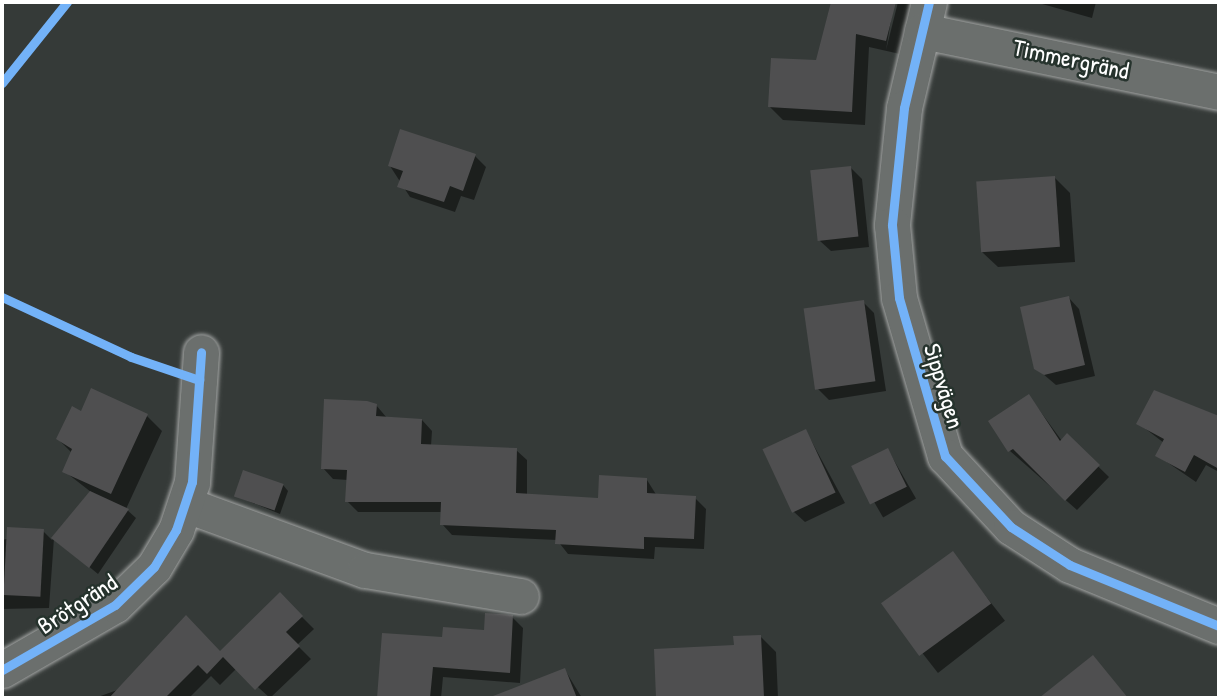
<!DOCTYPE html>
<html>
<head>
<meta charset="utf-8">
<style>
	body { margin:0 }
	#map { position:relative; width:1221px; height:700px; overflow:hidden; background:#353a38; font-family:"Patrick Hand",sans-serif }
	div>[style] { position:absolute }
	.shadow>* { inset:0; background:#0007; transform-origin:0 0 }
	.building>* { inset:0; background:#4f4f50; transform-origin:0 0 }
	.roads { filter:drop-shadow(0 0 2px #a4a6a5) drop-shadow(0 0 2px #a4a6a5) }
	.minor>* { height:35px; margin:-17.5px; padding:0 17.5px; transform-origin:17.5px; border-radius:17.5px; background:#6b6f6d }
	.cycleway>* { height:9px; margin:-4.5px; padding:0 4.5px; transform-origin:4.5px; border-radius:4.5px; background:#73b2f8 }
	span { translate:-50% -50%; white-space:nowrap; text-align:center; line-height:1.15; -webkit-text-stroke:5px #26332d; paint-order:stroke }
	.street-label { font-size:24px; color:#fff }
	.frame { position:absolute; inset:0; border:4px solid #fff; pointer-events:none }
</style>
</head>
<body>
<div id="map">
	<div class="shadow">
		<i style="clip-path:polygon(833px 2px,894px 2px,886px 50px,898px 2px,913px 2px,900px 54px,869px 47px,865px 125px,783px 120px,770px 107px,817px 62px)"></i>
		<i style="clip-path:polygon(1035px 2px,1096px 2px,1092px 18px)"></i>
		<i style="clip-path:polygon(475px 156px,486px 167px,474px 200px,461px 196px,455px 212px,410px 197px,390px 166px)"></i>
		<i style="clip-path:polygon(851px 168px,862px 179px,869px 247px,831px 251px,820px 241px)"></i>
		<i style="clip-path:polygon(1055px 178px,1070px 193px,1075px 262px,998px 267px,982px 252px)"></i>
		<i style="clip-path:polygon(1069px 298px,1079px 309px,1095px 376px,1056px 385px,1036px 368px)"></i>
		<i style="clip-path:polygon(863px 302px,874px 313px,886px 391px,829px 400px,818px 389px)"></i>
		<i style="clip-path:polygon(1154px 392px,1219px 418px,1219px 472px,1206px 465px,1196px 482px,1158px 456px,1164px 443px,1138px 423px)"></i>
		<i style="clip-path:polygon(1029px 396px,1062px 441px,1067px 436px,1109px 477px,1077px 510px,1010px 451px,990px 422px)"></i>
		<i style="clip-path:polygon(376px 405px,387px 418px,422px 420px,432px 431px,431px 446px,516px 450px,527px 460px,527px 496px,599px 500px,647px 480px,657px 496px,695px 498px,706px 509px,704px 549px,655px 547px,654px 559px,568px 554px,557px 540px,452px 535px,442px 524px,442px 512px,358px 512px,347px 501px,348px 480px,333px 479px,323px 468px)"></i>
		<i style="clip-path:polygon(81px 413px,147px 416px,162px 431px,126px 509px,136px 518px,98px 574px,54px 538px,49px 608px,2px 609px,2px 540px,43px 531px,52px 540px,91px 492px,64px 471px,72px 453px,58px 439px)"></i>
		<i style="clip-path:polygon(806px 431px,845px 503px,805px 522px,794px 512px)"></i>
		<i style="left:888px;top:450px;width:56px;height:38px;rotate:60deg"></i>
		<i style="clip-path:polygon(283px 485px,288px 491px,280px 514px,236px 496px)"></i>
		<i style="left:952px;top:553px;width:86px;height:85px;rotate:52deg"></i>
		<i style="clip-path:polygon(280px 595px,314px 629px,297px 645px,311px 659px,270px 698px,237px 668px,220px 685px,211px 676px,189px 698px,95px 698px,221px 653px)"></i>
		<i style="clip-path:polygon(512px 617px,523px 628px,520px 683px,443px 677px,441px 698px,379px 698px,384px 635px,444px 639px,485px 632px)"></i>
		<i style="clip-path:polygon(760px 636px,776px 652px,778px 698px,657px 698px,656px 650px,736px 647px)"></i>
		<i style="clip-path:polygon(565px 670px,582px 698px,522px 698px,518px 688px)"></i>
	</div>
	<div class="building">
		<i style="clip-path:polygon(831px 2px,896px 2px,886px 41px,856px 34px,852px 112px,768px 107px,771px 58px,816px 60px)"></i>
		<i style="clip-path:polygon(400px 129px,476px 154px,463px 191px,450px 186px,444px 202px,397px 187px,403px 171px,388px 166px)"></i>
		<i style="left:851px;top:166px;width:71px;height:41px;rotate:84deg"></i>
		<i style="left:1055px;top:176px;width:71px;height:79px;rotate:86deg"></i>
		<i style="clip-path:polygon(1069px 296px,1085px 365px,1044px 375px,1034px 369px,1020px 307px)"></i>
		<i style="left:864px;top:300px;width:82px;height:61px;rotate:82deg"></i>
		<i style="clip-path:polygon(91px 388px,148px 414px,111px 494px,62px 472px,72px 449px,56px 439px,72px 406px,81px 411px)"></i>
		<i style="clip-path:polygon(1154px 390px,1219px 416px,1219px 469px,1194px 455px,1185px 472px,1155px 456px,1164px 439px,1136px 424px)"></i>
		<i style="clip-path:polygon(1029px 394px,1060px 441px,1067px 433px,1100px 465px,1065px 501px,1013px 449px,1008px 452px,988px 421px)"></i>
		<i style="clip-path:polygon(324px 399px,367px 401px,377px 404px,376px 416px,422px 419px,421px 444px,517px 448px,516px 493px,598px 498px,599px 475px,647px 478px,647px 493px,696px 496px,694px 539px,644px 537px,644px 549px,555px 544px,556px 530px,440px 525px,441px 502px,345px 502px,347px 470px,321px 469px)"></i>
		<i style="left:806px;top:429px;width:70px;height:48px;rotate:65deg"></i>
		<i style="left:888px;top:448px;width:43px;height:41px;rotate:64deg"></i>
		<i style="left:243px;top:470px;width:43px;height:28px;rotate:19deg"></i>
		<i style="clip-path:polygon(90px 491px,129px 509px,89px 568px,51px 538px)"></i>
		<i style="left:7px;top:527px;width:37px;height:68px;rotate:3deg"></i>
		<i style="left:953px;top:551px;width:65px;height:89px;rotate:54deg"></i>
		<i style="clip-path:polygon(280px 592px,303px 616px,286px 632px,300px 646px,255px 690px,223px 657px,207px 674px,198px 665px,165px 698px,109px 698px,186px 615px,220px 651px)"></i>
		<i style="clip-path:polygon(485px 613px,513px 615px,510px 673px,433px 667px,430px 698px,377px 698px,382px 633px,442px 637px,443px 627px,484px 630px)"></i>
		<i style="clip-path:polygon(761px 635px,764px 697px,656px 698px,654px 649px,734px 645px,733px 636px)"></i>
		<i style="clip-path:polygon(1093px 655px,1128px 698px,1039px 698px)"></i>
		<i style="clip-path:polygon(565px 668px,577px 698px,494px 698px,493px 696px)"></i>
	</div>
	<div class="roads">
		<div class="minor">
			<i style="left:929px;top:2px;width:109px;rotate:103.3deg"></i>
			<i style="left:904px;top:108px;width:118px;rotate:95.9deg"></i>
			<i style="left:892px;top:225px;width:73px;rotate:84.5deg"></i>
			<i style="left:899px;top:298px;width:165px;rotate:73.8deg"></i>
			<i style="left:945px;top:456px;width:97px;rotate:47.1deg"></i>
			<i style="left:1011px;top:527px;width:70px;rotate:32.8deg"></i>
			<i style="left:1070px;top:565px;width:161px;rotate:22.3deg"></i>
			<i style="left:922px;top:31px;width:303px;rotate:11.6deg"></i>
			<i style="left:187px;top:505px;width:189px;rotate:20.1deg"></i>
			<i style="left:365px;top:570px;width:158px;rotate:9.5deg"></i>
			<i style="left:2px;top:670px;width:130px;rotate:-29.9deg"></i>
			<i style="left:115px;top:605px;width:54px;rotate:-44.3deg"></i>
			<i style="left:154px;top:567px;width:43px;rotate:-59.3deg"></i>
			<i style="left:176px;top:530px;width:51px;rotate:-71.6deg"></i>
			<i style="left:192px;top:482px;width:130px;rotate:-86deg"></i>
		</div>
	</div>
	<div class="cycleway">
		<i style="left:929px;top:2px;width:109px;rotate:103.3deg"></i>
		<i style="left:904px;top:108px;width:118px;rotate:95.9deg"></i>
		<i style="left:892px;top:225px;width:73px;rotate:84.5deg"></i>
		<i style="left:899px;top:298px;width:165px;rotate:73.8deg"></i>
		<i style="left:945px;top:456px;width:97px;rotate:47.1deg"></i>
		<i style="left:1011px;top:527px;width:70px;rotate:32.8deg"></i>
		<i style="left:1070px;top:565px;width:161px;rotate:22.3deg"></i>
		<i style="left:2px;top:83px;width:104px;rotate:-51.3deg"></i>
		<i style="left:2px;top:297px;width:142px;rotate:24.9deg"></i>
		<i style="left:131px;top:357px;width:72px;rotate:18.7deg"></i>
		<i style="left:2px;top:670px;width:130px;rotate:-29.9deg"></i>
		<i style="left:115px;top:605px;width:54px;rotate:-44.3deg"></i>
		<i style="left:154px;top:567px;width:43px;rotate:-59.3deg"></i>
		<i style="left:176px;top:530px;width:51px;rotate:-71.6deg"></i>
		<i style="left:192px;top:482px;width:130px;rotate:-86deg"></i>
	</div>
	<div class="street-label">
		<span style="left:1071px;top:59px;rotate:12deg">Timmergränd</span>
		<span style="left:944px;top:386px;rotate:73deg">Sippvägen</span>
		<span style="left:77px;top:604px;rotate:-33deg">Brötgränd</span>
	</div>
	<div class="frame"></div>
</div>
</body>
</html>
